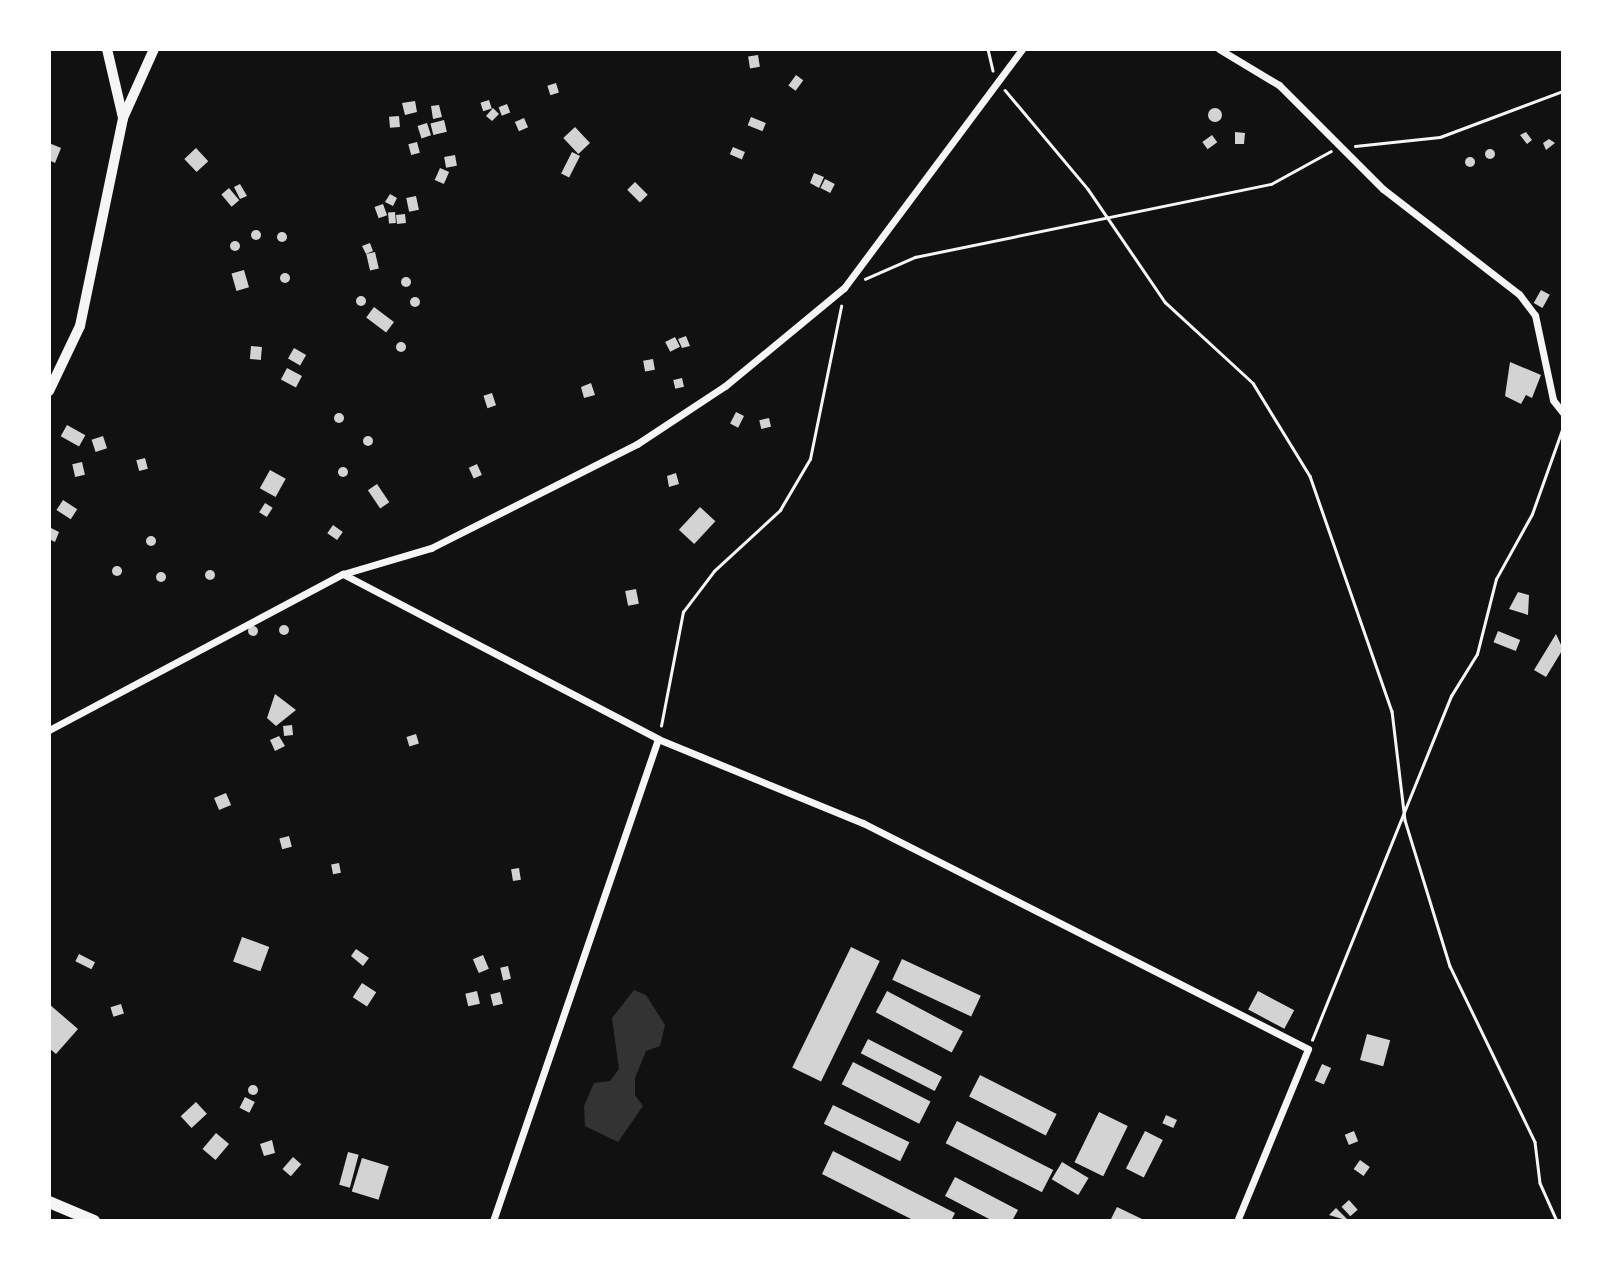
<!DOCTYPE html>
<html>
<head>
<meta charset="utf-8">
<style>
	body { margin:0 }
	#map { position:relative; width:1612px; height:1270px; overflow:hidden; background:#111; font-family:Arial,sans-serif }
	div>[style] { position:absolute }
	.water>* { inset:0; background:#333 }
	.building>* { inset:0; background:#d3d3d3; transform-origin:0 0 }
	.round { border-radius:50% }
	.path>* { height:2.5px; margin:-1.25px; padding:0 1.25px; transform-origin:1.25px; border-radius:1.25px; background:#f5f5f5 }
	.minor>* { height:7px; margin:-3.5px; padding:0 3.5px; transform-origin:3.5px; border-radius:3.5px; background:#f5f5f5 }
	.tertiary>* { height:10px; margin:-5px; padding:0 5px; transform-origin:5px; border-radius:5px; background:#f5f5f5 }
	.secondary>* { height:10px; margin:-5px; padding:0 5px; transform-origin:5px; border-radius:5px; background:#f5f5f5 }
	.trunk>* { height:12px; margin:-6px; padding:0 6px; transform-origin:6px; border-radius:6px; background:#f5f5f5 }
	span { translate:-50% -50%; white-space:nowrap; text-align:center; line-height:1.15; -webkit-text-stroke:5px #fff; paint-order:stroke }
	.frame { position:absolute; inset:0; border:51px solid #fff; pointer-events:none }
</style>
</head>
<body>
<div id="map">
	<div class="water">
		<i style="clip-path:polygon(634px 990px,646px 995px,665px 1025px,660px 1046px,646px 1051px,635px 1078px,635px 1095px,643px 1106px,618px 1142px,585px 1126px,584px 1106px,594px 1083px,610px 1081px,619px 1069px,612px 1018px)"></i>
	</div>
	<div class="building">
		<i style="left:758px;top:55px;width:12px;height:10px;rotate:81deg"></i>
		<i style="left:796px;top:75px;width:9px;height:13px;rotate:36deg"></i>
		<i style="left:556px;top:83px;width:10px;height:9px;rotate:73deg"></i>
		<i style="left:489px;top:100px;width:9px;height:9px;rotate:72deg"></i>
		<i style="clip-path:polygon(415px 101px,417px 112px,405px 115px,402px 103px)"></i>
		<i style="left:507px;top:104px;width:9px;height:9px;rotate:69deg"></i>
		<i style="clip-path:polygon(439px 105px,442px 117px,433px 119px,431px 106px)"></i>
		<i class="round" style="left:1208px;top:108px;width:14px;height:14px"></i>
		<i style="clip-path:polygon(493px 108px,499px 114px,492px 121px,486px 116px)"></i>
		<i style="left:399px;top:116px;width:11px;height:10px;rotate:85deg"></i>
		<i style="left:751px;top:117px;width:16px;height:9px;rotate:22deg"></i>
		<i style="left:524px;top:118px;width:10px;height:10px;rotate:66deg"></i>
		<i style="left:444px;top:120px;width:12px;height:14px;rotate:76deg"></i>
		<i style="left:427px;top:123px;width:13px;height:10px;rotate:72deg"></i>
		<i style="left:575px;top:127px;width:22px;height:16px;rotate:47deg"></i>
		<i style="clip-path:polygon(1235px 132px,1245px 133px,1244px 144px,1235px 144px)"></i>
		<i style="clip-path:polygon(1526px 132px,1532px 140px,1527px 144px,1520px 135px)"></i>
		<i style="left:1212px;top:135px;width:9px;height:12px;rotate:54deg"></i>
		<i style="clip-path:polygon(1549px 139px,1555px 143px,1546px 150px,1543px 143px)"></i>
		<i style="left:417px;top:142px;width:11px;height:9px;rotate:75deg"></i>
		<i style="clip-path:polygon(49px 143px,61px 148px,55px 163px,49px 160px)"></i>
		<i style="left:733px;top:147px;width:13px;height:8px;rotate:23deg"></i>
		<i style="left:196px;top:148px;width:18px;height:16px;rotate:47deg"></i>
		<i class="round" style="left:1485px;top:149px;width:10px;height:10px"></i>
		<i style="left:572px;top:152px;width:9px;height:24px;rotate:27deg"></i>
		<i style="left:455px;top:155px;width:11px;height:11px;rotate:80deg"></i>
		<i class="round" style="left:1465px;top:157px;width:10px;height:10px"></i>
		<i style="left:440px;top:168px;width:10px;height:13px;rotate:24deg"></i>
		<i style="clip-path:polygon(814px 173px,824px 177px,819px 188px,810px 183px)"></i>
		<i style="left:825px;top:179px;width:11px;height:10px;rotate:27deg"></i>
		<i style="left:635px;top:182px;width:18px;height:11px;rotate:45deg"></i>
		<i style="clip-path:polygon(240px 184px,247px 196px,240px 199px,234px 187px)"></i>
		<i style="left:229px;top:188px;width:16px;height:10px;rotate:50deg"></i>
		<i style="clip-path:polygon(390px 194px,397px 198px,393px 206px,385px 202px)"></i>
		<i style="left:416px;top:196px;width:14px;height:10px;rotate:78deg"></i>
		<i style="left:383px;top:204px;width:12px;height:9px;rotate:70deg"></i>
		<i style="left:395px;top:212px;width:11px;height:7px;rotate:85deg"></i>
		<i style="left:405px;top:214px;width:9px;height:9px;rotate:84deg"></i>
		<i class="round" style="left:251px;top:230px;width:10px;height:10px"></i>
		<i class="round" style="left:277px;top:232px;width:10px;height:10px"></i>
		<i class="round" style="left:230px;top:241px;width:10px;height:10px"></i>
		<i style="clip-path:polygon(370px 243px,373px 251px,366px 254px,362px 246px)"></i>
		<i style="left:375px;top:252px;width:17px;height:9px;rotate:77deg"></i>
		<i style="left:244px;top:270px;width:18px;height:13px;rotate:74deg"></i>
		<i class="round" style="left:280px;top:273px;width:10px;height:10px"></i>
		<i class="round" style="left:401px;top:277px;width:10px;height:10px"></i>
		<i style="left:1541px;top:290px;width:10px;height:15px;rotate:29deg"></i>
		<i class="round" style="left:356px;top:296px;width:10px;height:10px"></i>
		<i class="round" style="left:410px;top:297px;width:10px;height:10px"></i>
		<i style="left:374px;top:307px;width:25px;height:13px;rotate:37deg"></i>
		<i style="clip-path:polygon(686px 336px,690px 346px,682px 348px,678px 339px)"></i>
		<i style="left:675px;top:337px;width:11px;height:11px;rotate:63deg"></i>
		<i class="round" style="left:396px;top:342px;width:10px;height:10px"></i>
		<i style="left:251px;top:346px;width:11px;height:13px;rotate:5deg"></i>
		<i style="left:294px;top:348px;width:14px;height:12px;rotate:30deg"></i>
		<i style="left:653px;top:359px;width:11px;height:10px;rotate:80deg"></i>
		<i style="clip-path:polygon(1510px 362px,1541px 375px,1532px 398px,1526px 395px,1521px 404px,1505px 396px)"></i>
		<i style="left:287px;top:368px;width:17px;height:13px;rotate:28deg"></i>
		<i style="left:682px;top:378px;width:9px;height:9px;rotate:77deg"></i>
		<i style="clip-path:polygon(591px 383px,595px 395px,584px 398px,581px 387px)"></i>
		<i style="left:492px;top:393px;width:13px;height:9px;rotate:72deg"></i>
		<i style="left:736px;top:412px;width:9px;height:13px;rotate:27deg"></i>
		<i class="round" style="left:334px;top:413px;width:10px;height:10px"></i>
		<i style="left:769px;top:418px;width:9px;height:10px;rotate:77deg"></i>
		<i style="left:67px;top:425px;width:21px;height:13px;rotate:29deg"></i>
		<i class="round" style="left:363px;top:436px;width:10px;height:10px"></i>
		<i style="left:103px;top:436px;width:13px;height:12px;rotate:72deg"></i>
		<i style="left:145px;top:458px;width:11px;height:9px;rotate:75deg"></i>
		<i style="left:82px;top:462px;width:13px;height:10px;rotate:77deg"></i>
		<i style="left:477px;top:464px;width:12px;height:9px;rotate:66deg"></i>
		<i class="round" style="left:338px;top:467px;width:10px;height:10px"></i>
		<i style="left:270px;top:470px;width:18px;height:21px;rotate:29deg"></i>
		<i style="clip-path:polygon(676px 473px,679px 484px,669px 487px,667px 476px)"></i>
		<i style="left:377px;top:484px;width:22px;height:11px;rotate:56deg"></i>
		<i style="left:63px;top:500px;width:17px;height:12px;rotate:33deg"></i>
		<i style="left:265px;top:503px;width:9px;height:11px;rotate:32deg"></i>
		<i style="left:700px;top:507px;width:21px;height:31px;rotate:43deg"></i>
		<i style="left:333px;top:525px;width:12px;height:10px;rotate:35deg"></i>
		<i style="clip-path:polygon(49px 527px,59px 532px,55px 542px,49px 539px)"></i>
		<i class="round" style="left:146px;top:536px;width:10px;height:10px"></i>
		<i class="round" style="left:112px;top:566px;width:10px;height:10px"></i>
		<i class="round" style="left:205px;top:570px;width:10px;height:10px"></i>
		<i class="round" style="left:156px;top:572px;width:10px;height:10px"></i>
		<i style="left:636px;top:589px;width:15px;height:11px;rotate:79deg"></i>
		<i style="clip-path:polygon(1518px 592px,1529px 595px,1528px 615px,1509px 609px)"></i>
		<i class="round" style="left:279px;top:625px;width:10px;height:10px"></i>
		<i class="round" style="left:248px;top:626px;width:10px;height:10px"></i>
		<i style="left:1498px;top:631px;width:24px;height:12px;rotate:22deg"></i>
		<i style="clip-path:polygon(1556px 634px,1563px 649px,1546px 677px,1534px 670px)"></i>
		<i style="clip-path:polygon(275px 694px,296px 710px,276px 726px,267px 718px)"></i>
		<i style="left:292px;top:725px;width:10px;height:9px;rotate:84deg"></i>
		<i style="left:416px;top:734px;width:10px;height:10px;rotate:73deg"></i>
		<i style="clip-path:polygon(279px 736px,285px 746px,275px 751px,270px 740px)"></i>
		<i style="left:226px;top:793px;width:13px;height:13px;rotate:67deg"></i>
		<i style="left:289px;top:836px;width:11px;height:10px;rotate:75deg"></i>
		<i style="left:339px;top:863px;width:10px;height:8px;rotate:79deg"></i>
		<i style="left:519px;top:868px;width:12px;height:8px;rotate:81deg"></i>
		<i style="left:242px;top:937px;width:29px;height:26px;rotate:20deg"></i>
		<i style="left:851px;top:947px;width:32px;height:134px;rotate:26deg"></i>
		<i style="clip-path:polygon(356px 949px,369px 958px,363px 966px,351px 956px)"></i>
		<i style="left:79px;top:954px;width:18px;height:8px;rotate:27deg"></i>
		<i style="left:483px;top:955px;width:15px;height:11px;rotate:67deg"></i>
		<i style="left:902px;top:959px;width:87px;height:23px;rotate:25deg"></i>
		<i style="left:508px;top:966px;width:13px;height:8px;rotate:77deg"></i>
		<i style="left:362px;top:983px;width:17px;height:17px;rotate:33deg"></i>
		<i style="left:477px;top:991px;width:13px;height:12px;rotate:77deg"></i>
		<i style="left:887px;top:991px;width:86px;height:24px;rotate:28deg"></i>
		<i style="left:1258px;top:991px;width:41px;height:21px;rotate:28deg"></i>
		<i style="left:500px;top:992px;width:12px;height:10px;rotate:76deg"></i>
		<i style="clip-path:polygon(49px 1004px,78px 1029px,56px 1054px,49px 1048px)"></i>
		<i style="left:121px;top:1004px;width:10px;height:11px;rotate:73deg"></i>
		<i style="left:1367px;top:1034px;width:24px;height:27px;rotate:15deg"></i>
		<i style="left:868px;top:1039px;width:83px;height:16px;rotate:27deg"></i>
		<i style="left:853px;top:1062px;width:87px;height:25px;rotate:27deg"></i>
		<i style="left:1322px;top:1064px;width:10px;height:18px;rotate:24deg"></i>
		<i style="left:980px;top:1075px;width:86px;height:24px;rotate:27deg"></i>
		<i class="round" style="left:248px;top:1085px;width:10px;height:10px"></i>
		<i style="left:245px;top:1097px;width:11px;height:12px;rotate:27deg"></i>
		<i style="left:196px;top:1102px;width:16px;height:21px;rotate:47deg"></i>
		<i style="left:833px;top:1105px;width:85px;height:21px;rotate:26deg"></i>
		<i style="left:1099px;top:1112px;width:32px;height:56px;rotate:26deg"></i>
		<i style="left:1166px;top:1115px;width:12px;height:9px;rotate:24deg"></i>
		<i style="left:957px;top:1121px;width:108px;height:25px;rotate:27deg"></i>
		<i style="left:1145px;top:1131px;width:20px;height:42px;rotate:27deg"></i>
		<i style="left:1354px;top:1131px;width:11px;height:10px;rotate:68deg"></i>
		<i style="left:216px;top:1133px;width:17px;height:21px;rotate:40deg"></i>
		<i style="clip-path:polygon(272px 1140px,275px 1153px,264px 1156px,260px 1144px)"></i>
		<i style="clip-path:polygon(833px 1151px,955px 1213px,951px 1221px,915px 1221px,822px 1174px)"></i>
		<i style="left:348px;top:1152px;width:11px;height:34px;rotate:15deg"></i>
		<i style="left:293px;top:1157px;width:11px;height:16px;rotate:41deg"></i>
		<i style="left:362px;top:1158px;width:28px;height:35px;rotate:17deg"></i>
		<i style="left:1360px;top:1160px;width:12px;height:11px;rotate:35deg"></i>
		<i style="left:1062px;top:1162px;width:31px;height:20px;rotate:31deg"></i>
		<i style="clip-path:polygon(955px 1177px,1018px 1210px,1012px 1221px,993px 1221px,945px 1196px)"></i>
		<i style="left:1349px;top:1200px;width:13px;height:10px;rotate:48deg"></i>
		<i style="clip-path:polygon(1117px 1207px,1142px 1219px,1141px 1221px,1110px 1221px)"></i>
		<i style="clip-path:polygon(1336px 1208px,1349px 1221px,1329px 1215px)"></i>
	</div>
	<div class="path">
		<i style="left:988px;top:49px;width:22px;rotate:77deg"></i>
		<i style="left:1005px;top:90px;width:129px;rotate:50deg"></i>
		<i style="left:1088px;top:189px;width:137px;rotate:55.7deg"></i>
		<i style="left:1165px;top:302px;width:120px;rotate:42.6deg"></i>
		<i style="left:1253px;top:383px;width:109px;rotate:58.5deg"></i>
		<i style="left:1310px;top:476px;width:249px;rotate:70.8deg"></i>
		<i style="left:1392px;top:711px;width:110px;rotate:83.2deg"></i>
		<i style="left:1405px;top:820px;width:153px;rotate:72.9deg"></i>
		<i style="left:1450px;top:966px;width:195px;rotate:64.2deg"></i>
		<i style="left:1535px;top:1142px;width:41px;rotate:83deg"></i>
		<i style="left:1540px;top:1183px;width:42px;rotate:65.9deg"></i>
		<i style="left:1355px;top:146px;width:85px;rotate:-6deg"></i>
		<i style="left:1440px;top:137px;width:131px;rotate:-20.5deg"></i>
		<i style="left:865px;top:279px;width:55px;rotate:-23.7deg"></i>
		<i style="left:915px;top:257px;width:363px;rotate:-11.6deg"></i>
		<i style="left:1271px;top:184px;width:68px;rotate:-28.8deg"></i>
		<i style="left:661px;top:726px;width:116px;rotate:-79.1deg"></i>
		<i style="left:683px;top:612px;width:51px;rotate:-52.9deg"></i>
		<i style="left:714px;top:571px;width:90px;rotate:-42.7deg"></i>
		<i style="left:780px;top:510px;width:59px;rotate:-59.5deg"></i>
		<i style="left:810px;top:459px;width:156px;rotate:-78.5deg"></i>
		<i style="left:1312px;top:1040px;width:371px;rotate:-68deg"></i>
		<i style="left:1451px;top:696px;width:49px;rotate:-58.2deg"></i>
		<i style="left:1477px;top:654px;width:77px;rotate:-75.8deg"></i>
		<i style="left:1496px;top:579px;width:74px;rotate:-61deg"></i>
		<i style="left:1532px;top:514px;width:92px;rotate:-70.4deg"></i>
	</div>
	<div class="minor">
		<i style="left:1219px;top:49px;width:70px;rotate:31deg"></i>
		<i style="left:1279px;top:85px;width:147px;rotate:45deg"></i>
		<i style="left:1383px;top:189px;width:172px;rotate:37.7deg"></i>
		<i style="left:1519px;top:294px;width:26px;rotate:53deg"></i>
		<i style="left:1535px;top:315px;width:87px;rotate:78deg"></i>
		<i style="left:1553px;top:400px;width:16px;rotate:52deg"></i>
		<i style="left:343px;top:574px;width:356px;rotate:27.6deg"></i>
		<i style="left:658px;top:739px;width:222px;rotate:22.3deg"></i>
		<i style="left:863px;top:823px;width:499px;rotate:26.9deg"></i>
		<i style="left:1308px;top:1049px;width:186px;rotate:112.4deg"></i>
		<i style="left:49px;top:730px;width:333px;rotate:-28deg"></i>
		<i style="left:343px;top:574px;width:92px;rotate:-16.5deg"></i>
		<i style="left:431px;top:548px;width:231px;rotate:-26.8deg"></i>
		<i style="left:637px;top:444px;width:105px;rotate:-33.4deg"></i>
		<i style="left:725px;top:386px;width:154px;rotate:-39.5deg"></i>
		<i style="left:844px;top:288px;width:298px;rotate:-53.3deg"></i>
		<i style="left:493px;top:1221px;width:509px;rotate:-71.1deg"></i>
	</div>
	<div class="tertiary">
		<i style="left:107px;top:49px;width:71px;rotate:76.9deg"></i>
	</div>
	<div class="secondary">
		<i style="left:49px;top:391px;width:72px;rotate:-64.5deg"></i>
		<i style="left:80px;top:326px;width:212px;rotate:-78.3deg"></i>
		<i style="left:123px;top:118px;width:76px;rotate:-65.8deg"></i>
	</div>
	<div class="trunk">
		<i style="left:49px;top:1202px;width:49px;rotate:22.9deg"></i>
	</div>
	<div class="frame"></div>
</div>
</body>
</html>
